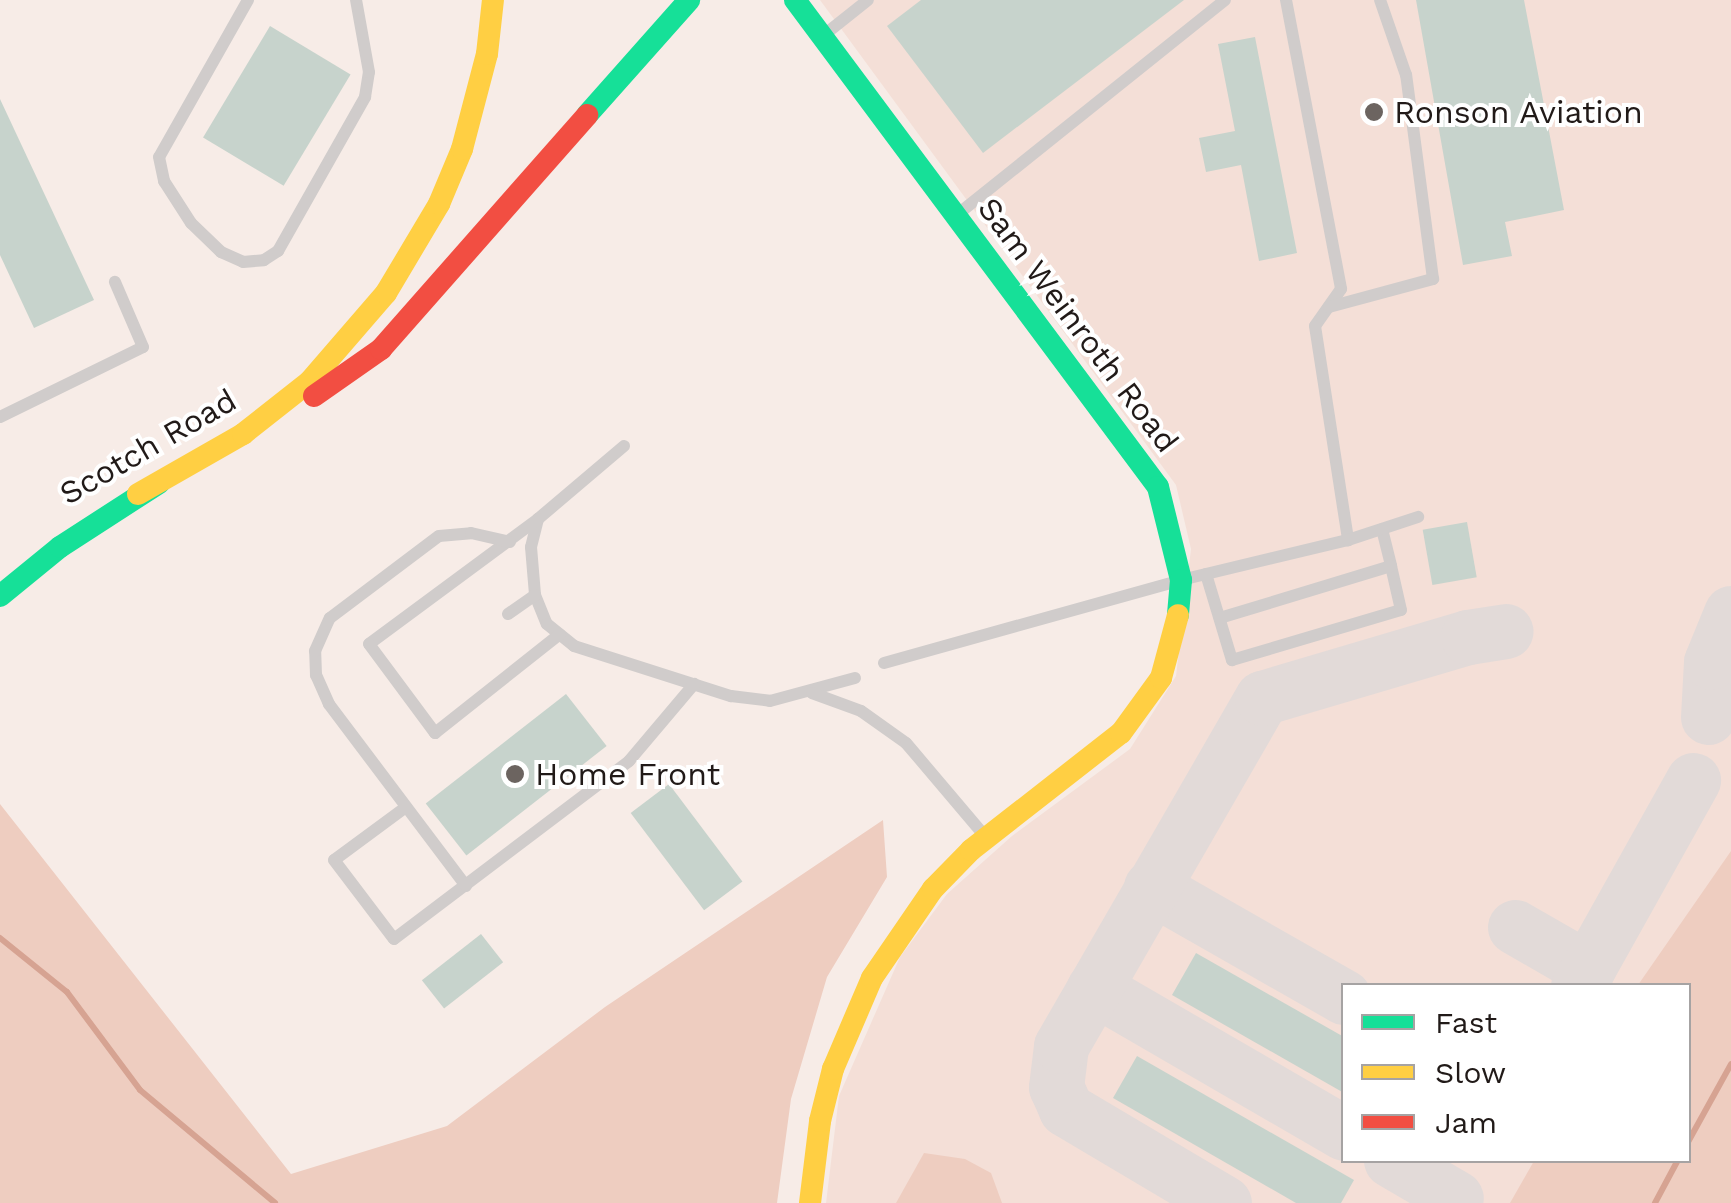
<!DOCTYPE html>
<html>
<head>
<meta charset="utf-8">
<style>
	body { margin:0 }
	#map { position:relative; width:1731px; height:1203px; overflow:hidden; background:#f7ece7; font-family:"Work Sans",sans-serif }
	div>[style] { position:absolute }
	.built>* { inset:0; background:#f4dfd7 }
	.green>* { inset:0; background:#eecdc0 }
	.stream>* { height:6px; margin:-3px; padding:0 3px; transform-origin:3px; border-radius:3px; background:#d6a392 }
	.taxiway>* { height:55px; margin:-27.5px; padding:0 27.5px; transform-origin:27.5px; border-radius:27.5px; background:#e2dad8 }
	.building>* { inset:0; background:#c7d3cc; transform-origin:0 0 }
	.lane>* { height:12px; margin:-6px; padding:0 6px; transform-origin:6px; border-radius:6px; background:#d0cccb }
	.fast>* { height:22px; margin:-11px; padding:0 11px; transform-origin:11px; border-radius:11px; background:#16e098 }
	.slow>* { height:22px; margin:-11px; padding:0 11px; transform-origin:11px; border-radius:11px; background:#ffcf43 }
	.jam>* { height:22px; margin:-11px; padding:0 11px; transform-origin:11px; border-radius:11px; background:#f24e42 }
	.dots>* { width:28px; height:28px; translate:-50% -50%; box-sizing:border-box; border:5px solid #fff; border-radius:50% }
	span { translate:-50% -50%; white-space:nowrap; text-align:center; line-height:1.15; -webkit-text-stroke:8px #fff; paint-order:stroke }
	.poi-label { font-size:32px; color:#211a18 }
	.left { translate:0 -50%; text-align:left }
	.street-label { font-size:32px; color:#211a18 }
	.legend { position:absolute; left:1341px; top:983px; width:350px; height:180px; box-sizing:border-box; background:#fff; border:2px solid #a6a3a3; margin:0; padding:12px 18px; list-style:none; font-size:30px; color:#211a18 }
	.legend li { display:flex; align-items:center; gap:20px; height:50px }
	.legend b { width:50px; border:2px solid #a6a3a3 }
</style>
</head>
<body>
<div id="map">
	<div class="built">
		<i style="clip-path:polygon(evenodd,820px 0,1731px 0,1731px 1203px,826px 1203px,839px 1096px,900px 957px,947px 894px,1012px 836px,1130px 749px,1176px 676px,1191px 549px,1176px 485px,820px 0,1344px 986px,1688px 986px,1688px 1160px,1344px 1160px,1344px 986px)"></i>
	</div>
	<div class="green">
		<i style="clip-path:polygon(0 804px,291px 1174px,447px 1126px,605px 1007px,883px 820px,887px 877px,827px 977px,791px 1099px,777px 1203px,0 1203px)"></i>
		<i style="clip-path:polygon(1731px 851px,1731px 1203px,1510px 1203px,1534px 1161px,1688px 1160px,1688px 986px,1638px 985px)"></i>
		<i style="clip-path:polygon(924px 1153px,965px 1159px,991px 1173px,1002px 1203px,896px 1203px)"></i>
	</div>
	<div class="stream">
		<i style="left:0;top:938px;width:86px;rotate:38.9deg"></i>
		<i style="left:67px;top:992px;width:122px;rotate:53.3deg"></i>
		<i style="left:140px;top:1090px;width:176px;rotate:39.9deg"></i>
		<i style="left:1688px;top:1142px;width:89px;rotate:-61.1deg"></i>
		<i style="left:1655px;top:1203px;width:49px;rotate:-61.9deg"></i>
	</div>
	<div class="taxiway">
		<i style="left:1708px;top:717px;width:55px;rotate:-86.9deg"></i>
		<i style="left:1711px;top:662px;width:53px;rotate:-67.8deg"></i>
		<i style="left:1151px;top:887px;width:222px;rotate:29.7deg"></i>
		<i style="left:1515px;top:927px;width:84px;rotate:29.9deg"></i>
		<i style="left:1578px;top:986px;width:236px;rotate:-60.8deg"></i>
		<i style="left:1094px;top:988px;width:289px;rotate:30.1deg"></i>
		<i style="left:1391px;top:1160px;width:75px;rotate:30.3deg"></i>
		<i style="left:1224px;top:1203px;width:184px;rotate:-149.3deg"></i>
		<i style="left:1066px;top:1109px;width:24px;rotate:-114deg"></i>
		<i style="left:1056px;top:1087px;width:41px;rotate:-83deg"></i>
		<i style="left:1061px;top:1046px;width:402px;rotate:-60deg"></i>
		<i style="left:1262px;top:698px;width:215px;rotate:-16.5deg"></i>
		<i style="left:1468px;top:637px;width:38px;rotate:-9deg"></i>
	</div>
	<div class="building">
		<i style="clip-path:polygon(921px 0,1184px 0,983px 153px,887px 26px)"></i>
		<i style="clip-path:polygon(1416px 0,1524px 0,1564px 210px,1505px 222px,1512px 256px,1463px 265px)"></i>
		<i style="left:270px;top:26px;width:94px;height:130px;rotate:31deg"></i>
		<i style="clip-path:polygon(1255px 37px,1297px 253px,1259px 261px,1241px 165px,1206px 172px,1199px 138px,1235px 131px,1218px 44px)"></i>
		<i style="clip-path:polygon(0 99px,94px 300px,34px 328px,0 255px)"></i>
		<i style="left:1467px;top:522px;width:56px;height:45px;rotate:80deg"></i>
		<i style="left:566px;top:694px;width:66px;height:178px;rotate:52deg"></i>
		<i style="left:669px;top:784px;width:122px;height:48px;rotate:53deg"></i>
		<i style="left:481px;top:934px;width:36px;height:75px;rotate:52deg"></i>
		<i style="clip-path:polygon(1196px 953px,1344px 1037px,1344px 1093px,1172px 995px)"></i>
		<i style="clip-path:polygon(1137px 1056px,1354px 1180px,1341px 1203px,1296px 1203px,1113px 1098px)"></i>
	</div>
	<div class="lane">
		<i style="left:248px;top:0;width:180px;rotate:119.5deg"></i>
		<i style="left:159px;top:157px;width:25px;rotate:78deg"></i>
		<i style="left:164px;top:181px;width:50px;rotate:57.3deg"></i>
		<i style="left:191px;top:223px;width:42px;rotate:44deg"></i>
		<i style="left:221px;top:252px;width:24px;rotate:24deg"></i>
		<i style="left:243px;top:262px;width:21px;rotate:-5deg"></i>
		<i style="left:264px;top:260px;width:17px;rotate:-33deg"></i>
		<i style="left:278px;top:251px;width:177px;rotate:-60.5deg"></i>
		<i style="left:365px;top:97px;width:25px;rotate:-81deg"></i>
		<i style="left:369px;top:72px;width:73px;rotate:-100.2deg"></i>
		<i style="left:1286px;top:0;width:294px;rotate:79.2deg"></i>
		<i style="left:1341px;top:289px;width:45px;rotate:125.1deg"></i>
		<i style="left:1315px;top:326px;width:217px;rotate:81.2deg"></i>
		<i style="left:824px;top:35px;width:56px;rotate:-38.5deg"></i>
		<i style="left:958px;top:214px;width:342px;rotate:-38.7deg"></i>
		<i style="left:1329px;top:307px;width:108px;rotate:-15.1deg"></i>
		<i style="left:1433px;top:279px;width:206px;rotate:-97.5deg"></i>
		<i style="left:1406px;top:75px;width:79px;rotate:-109.1deg"></i>
		<i style="left:0;top:417px;width:159px;rotate:-26.1deg"></i>
		<i style="left:143px;top:347px;width:71px;rotate:-113.3deg"></i>
		<i style="left:624px;top:446px;width:113px;rotate:139.7deg"></i>
		<i style="left:538px;top:519px;width:29px;rotate:104deg"></i>
		<i style="left:531px;top:547px;width:48px;rotate:85.2deg"></i>
		<i style="left:535px;top:595px;width:31px;rotate:68deg"></i>
		<i style="left:547px;top:624px;width:35px;rotate:39deg"></i>
		<i style="left:574px;top:646px;width:165px;rotate:17.7deg"></i>
		<i style="left:731px;top:696px;width:39px;rotate:7deg"></i>
		<i style="left:770px;top:701px;width:88px;rotate:-15.1deg"></i>
		<i style="left:538px;top:519px;width:210px;rotate:143.5deg"></i>
		<i style="left:369px;top:644px;width:111px;rotate:53.4deg"></i>
		<i style="left:435px;top:733px;width:159px;rotate:-38.4deg"></i>
		<i style="left:1382px;top:529px;width:38px;rotate:76deg"></i>
		<i style="left:1206px;top:574px;width:90px;rotate:73.2deg"></i>
		<i style="left:1232px;top:660px;width:176px;rotate:-16.5deg"></i>
		<i style="left:1401px;top:610px;width:45px;rotate:-102.8deg"></i>
		<i style="left:1391px;top:566px;width:179px;rotate:163.1deg"></i>
		<i style="left:508px;top:614px;width:33px;rotate:-35deg"></i>
		<i style="left:884px;top:663px;width:308px;rotate:-15.6deg"></i>
		<i style="left:1181px;top:580px;width:172px;rotate:-13.5deg"></i>
		<i style="left:1348px;top:540px;width:74px;rotate:-18.2deg"></i>
		<i style="left:812px;top:693px;width:52px;rotate:20.2deg"></i>
		<i style="left:861px;top:711px;width:55px;rotate:35.4deg"></i>
		<i style="left:906px;top:743px;width:121px;rotate:49.7deg"></i>
		<i style="left:406px;top:807px;width:89px;rotate:143.6deg"></i>
		<i style="left:334px;top:860px;width:99px;rotate:52.8deg"></i>
		<i style="left:394px;top:939px;width:295px;rotate:-37.1deg"></i>
		<i style="left:629px;top:761px;width:101px;rotate:-49.8deg"></i>
		<i style="left:466px;top:886px;width:228px;rotate:-127deg"></i>
		<i style="left:329px;top:704px;width:32px;rotate:-114deg"></i>
		<i style="left:316px;top:675px;width:24px;rotate:-92deg"></i>
		<i style="left:315px;top:651px;width:36px;rotate:-66deg"></i>
		<i style="left:330px;top:618px;width:136px;rotate:-37deg"></i>
		<i style="left:439px;top:536px;width:32px;rotate:-5deg"></i>
		<i style="left:471px;top:533px;width:40px;rotate:13deg"></i>
	</div>
	<div class="fast">
		<i style="left:795px;top:0;width:607px;rotate:53.3deg"></i>
		<i style="left:1158px;top:487px;width:96px;rotate:76.1deg"></i>
		<i style="left:1181px;top:580px;width:35px;rotate:95deg"></i>
		<i style="left:587px;top:115px;width:154px;rotate:-48.4deg"></i>
		<i style="left:0;top:596px;width:77px;rotate:-39.2deg"></i>
		<i style="left:60px;top:547px;width:118px;rotate:-32.9deg"></i>
	</div>
	<div class="slow">
		<i style="left:138px;top:494px;width:121px;rotate:-29.7deg"></i>
		<i style="left:243px;top:434px;width:85px;rotate:-38.3deg"></i>
		<i style="left:310px;top:381px;width:116px;rotate:-49.2deg"></i>
		<i style="left:386px;top:293px;width:104px;rotate:-59.2deg"></i>
		<i style="left:439px;top:204px;width:60px;rotate:-67.3deg"></i>
		<i style="left:462px;top:149px;width:98px;rotate:-75.3deg"></i>
		<i style="left:487px;top:54px;width:54px;rotate:-83.7deg"></i>
		<i style="left:810px;top:1203px;width:83px;rotate:-83deg"></i>
		<i style="left:820px;top:1121px;width:54px;rotate:-76deg"></i>
		<i style="left:833px;top:1069px;width:99px;rotate:-66.8deg"></i>
		<i style="left:872px;top:978px;width:108px;rotate:-55.6deg"></i>
		<i style="left:933px;top:889px;width:54px;rotate:-45.7deg"></i>
		<i style="left:971px;top:850px;width:190px;rotate:-38deg"></i>
		<i style="left:1121px;top:733px;width:68px;rotate:-54deg"></i>
		<i style="left:1161px;top:678px;width:65px;rotate:-74.9deg"></i>
	</div>
	<div class="jam">
		<i style="left:314px;top:396px;width:82px;rotate:-35deg"></i>
		<i style="left:381px;top:349px;width:312px;rotate:-48.6deg"></i>
	</div>
	<div class="dots">
		<i style="left:1374px;top:112px;background:#6c6460"></i>
		<i style="left:515px;top:774px;background:#6c6460"></i>
	</div>
	<div class="poi-label">
		<span class="left" style="left:1394px;top:112px">Ronson Aviation</span>
		<span class="left" style="left:535px;top:774px">Home Front</span>
	</div>
	<div class="street-label">
		<span style="left:1078px;top:325px;rotate:53deg">Sam Weinroth Road</span>
		<span style="left:148px;top:447px;rotate:-30deg">Scotch Road</span>
	</div>
	<ul class="legend">
	<li><b style="height:12px;background:#16e098"></b>Fast</li>
	<li><b style="height:12px;background:#ffcf43"></b>Slow</li>
	<li><b style="height:12px;background:#f24e42"></b>Jam</li>
	</ul>
</div>
</body>
</html>
